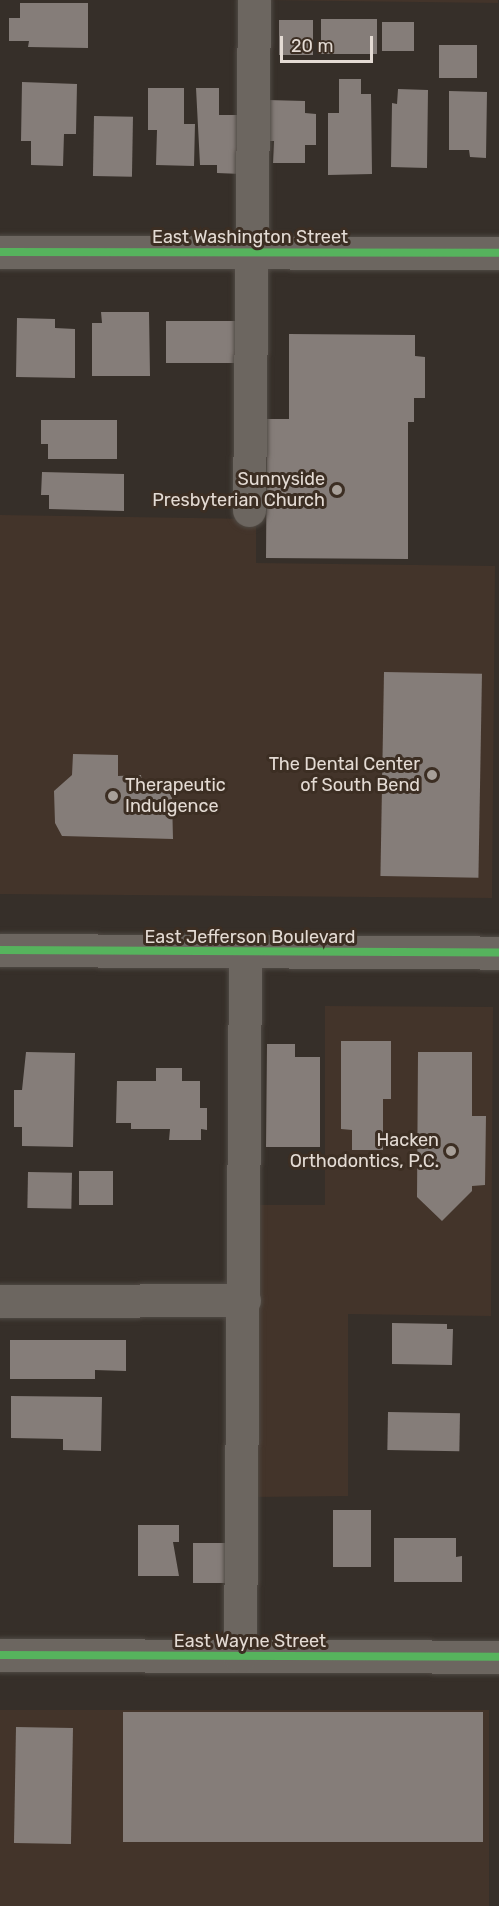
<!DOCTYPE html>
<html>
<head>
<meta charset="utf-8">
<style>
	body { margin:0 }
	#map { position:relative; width:499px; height:1906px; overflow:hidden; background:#362f29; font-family:Rubik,sans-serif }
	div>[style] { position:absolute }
	.commercial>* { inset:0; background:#43342a; transform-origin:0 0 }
	.building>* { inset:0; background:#857d79; transform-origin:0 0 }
	.roads { filter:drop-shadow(0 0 2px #514b45) drop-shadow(0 0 2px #514b45) }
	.minor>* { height:33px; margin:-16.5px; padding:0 16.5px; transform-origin:16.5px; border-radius:16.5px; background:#6c6660 }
	.cycleway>* { height:8px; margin:-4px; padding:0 4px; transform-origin:4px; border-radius:4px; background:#56b35d }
	.dots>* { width:16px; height:16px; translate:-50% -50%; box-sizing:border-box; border:3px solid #3c2e23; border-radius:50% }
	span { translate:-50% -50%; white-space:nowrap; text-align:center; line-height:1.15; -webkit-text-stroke:6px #3c2e23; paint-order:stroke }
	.street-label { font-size:18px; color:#e4dbd4 }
	.poi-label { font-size:18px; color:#e4dbd4 }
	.right { translate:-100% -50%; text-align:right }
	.left { translate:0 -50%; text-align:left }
	.scale { position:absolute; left:280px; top:36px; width:93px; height:27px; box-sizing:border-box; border:3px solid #e4dbd4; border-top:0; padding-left:8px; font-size:18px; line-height:21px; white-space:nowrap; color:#e4dbd4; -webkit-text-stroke:4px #3c2e23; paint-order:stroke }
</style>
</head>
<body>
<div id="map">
	<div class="commercial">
		<i style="clip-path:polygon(260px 0,498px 0,498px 3px)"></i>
		<i style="clip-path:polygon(0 515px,256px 519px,256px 563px,495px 566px,492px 898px,0 894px)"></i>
		<i style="clip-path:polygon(325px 1006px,493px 1007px,491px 1316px,348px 1314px,348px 1496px,253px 1497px,253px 1205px,325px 1205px)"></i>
		<i style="left:0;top:1710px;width:489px;height:196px"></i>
	</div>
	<div class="building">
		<i style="clip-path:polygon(20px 3px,88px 3px,88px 48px,28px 47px,29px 41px,9px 41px,9px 18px,20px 18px)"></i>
		<i style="left:321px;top:19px;width:56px;height:35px"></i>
		<i style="left:279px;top:20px;width:34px;height:35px"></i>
		<i style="left:382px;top:22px;width:32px;height:29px"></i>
		<i style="left:439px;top:45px;width:38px;height:33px"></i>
		<i style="clip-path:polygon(339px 79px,361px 79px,361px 94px,371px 94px,372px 174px,328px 175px,328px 113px,339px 113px)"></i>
		<i style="clip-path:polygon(22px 82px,77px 84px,76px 134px,64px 134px,63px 166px,31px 165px,31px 141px,21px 141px)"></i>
		<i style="clip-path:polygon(148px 88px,184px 88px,184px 124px,195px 124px,194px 166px,156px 165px,157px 130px,148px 130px)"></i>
		<i style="clip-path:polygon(196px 88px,219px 88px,219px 115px,242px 115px,241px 174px,217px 173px,217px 165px,200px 165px)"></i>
		<i style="clip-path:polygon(398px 89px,428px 90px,427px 168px,391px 167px,392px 103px,397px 104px)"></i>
		<i style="clip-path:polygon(449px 91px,487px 92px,486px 158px,470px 157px,469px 150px,449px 150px)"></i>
		<i style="clip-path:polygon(268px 100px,305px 101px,305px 113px,316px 114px,316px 145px,305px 145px,305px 163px,273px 163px,274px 141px,267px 141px)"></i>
		<i style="left:94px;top:116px;width:39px;height:60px;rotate:1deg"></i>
		<i style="clip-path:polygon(101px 312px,149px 312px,150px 376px,92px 376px,92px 323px,102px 323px)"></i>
		<i style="clip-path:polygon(17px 318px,55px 319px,55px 328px,75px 329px,75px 378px,16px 377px)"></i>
		<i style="left:166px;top:321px;width:70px;height:42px"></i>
		<i style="clip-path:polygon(289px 334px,415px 335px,415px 356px,425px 357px,425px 398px,414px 398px,414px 422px,408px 422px,408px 559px,266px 558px,267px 419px,289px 419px)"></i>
		<i style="clip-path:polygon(41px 420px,117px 420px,117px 459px,48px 459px,48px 444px,41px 444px)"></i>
		<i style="clip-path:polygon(42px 472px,124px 474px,124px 511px,49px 509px,49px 495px,41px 495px)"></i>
		<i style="left:384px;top:672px;width:98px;height:204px;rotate:1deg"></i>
		<i style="clip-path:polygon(73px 754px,118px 755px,118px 776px,141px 775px,142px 783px,166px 787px,172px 798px,173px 839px,62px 836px,55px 823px,54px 791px,72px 775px)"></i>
		<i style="clip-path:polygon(341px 1041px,391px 1041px,391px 1099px,383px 1099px,383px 1150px,352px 1150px,352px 1130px,341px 1129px)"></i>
		<i style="clip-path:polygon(267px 1044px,295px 1044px,295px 1057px,320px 1057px,320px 1147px,266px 1147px)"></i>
		<i style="clip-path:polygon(26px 1052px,75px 1053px,73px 1147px,22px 1146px,22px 1127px,14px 1127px,14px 1090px,22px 1090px)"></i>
		<i style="clip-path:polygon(418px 1052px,472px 1052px,472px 1116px,486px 1116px,485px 1185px,472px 1186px,472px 1191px,442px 1221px,417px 1197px)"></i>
		<i style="clip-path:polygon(156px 1068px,182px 1068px,182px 1081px,200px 1081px,200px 1108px,207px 1108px,207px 1130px,201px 1129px,201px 1140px,169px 1140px,170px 1129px,131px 1129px,131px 1123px,116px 1123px,117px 1081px,156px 1081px)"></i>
		<i style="left:79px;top:1171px;width:34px;height:34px"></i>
		<i style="left:28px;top:1172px;width:44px;height:36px;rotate:1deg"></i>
		<i style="clip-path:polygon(392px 1323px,447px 1324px,447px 1329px,453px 1329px,452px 1365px,392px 1364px)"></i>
		<i style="clip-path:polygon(10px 1340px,126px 1340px,126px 1371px,95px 1370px,95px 1379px,10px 1379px)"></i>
		<i style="clip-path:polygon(11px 1396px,102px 1397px,101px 1451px,63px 1450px,63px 1439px,11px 1438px)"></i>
		<i style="left:388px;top:1412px;width:72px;height:38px;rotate:1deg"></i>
		<i style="left:333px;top:1510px;width:38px;height:57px"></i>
		<i style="clip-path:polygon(138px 1525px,179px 1525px,179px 1542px,173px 1542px,179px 1576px,138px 1576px)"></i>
		<i style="clip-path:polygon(394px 1538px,456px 1538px,456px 1557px,462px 1556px,462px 1582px,394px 1582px)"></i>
		<i style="left:230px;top:1543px;width:40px;height:37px;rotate:90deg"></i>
		<i style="left:123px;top:1712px;width:360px;height:130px"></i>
		<i style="left:16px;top:1727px;width:57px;height:116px;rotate:1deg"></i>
	</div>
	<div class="roads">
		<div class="minor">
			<i style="left:0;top:252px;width:499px;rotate:0.1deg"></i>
			<i style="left:249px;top:510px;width:510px;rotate:-89.44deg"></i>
			<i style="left:0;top:950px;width:499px;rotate:0.3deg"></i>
			<i style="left:0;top:1301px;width:244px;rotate:-0.2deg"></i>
			<i style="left:0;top:1655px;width:499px;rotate:0.2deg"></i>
			<i style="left:240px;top:1656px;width:703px;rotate:-89.59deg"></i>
		</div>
	</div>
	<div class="cycleway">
		<i style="left:0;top:252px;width:499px;rotate:0.1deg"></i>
		<i style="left:0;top:950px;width:499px;rotate:0.3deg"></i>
		<i style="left:0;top:1655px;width:499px;rotate:0.2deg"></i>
	</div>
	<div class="dots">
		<i style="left:337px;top:490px;background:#a79f98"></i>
		<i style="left:432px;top:775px;background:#a79f98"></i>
		<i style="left:113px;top:796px;background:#a79f98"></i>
		<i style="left:451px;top:1151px;background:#a79f98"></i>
	</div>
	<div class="street-label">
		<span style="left:250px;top:237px">East Washington Street</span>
		<span style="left:250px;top:937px">East Jefferson Boulevard</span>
		<span style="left:250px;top:1641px">East Wayne Street</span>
	</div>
	<div class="poi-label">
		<span class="right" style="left:325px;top:490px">Sunnyside<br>Presbyterian Church</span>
		<span class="right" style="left:420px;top:775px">The Dental Center<br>of South Bend</span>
		<span class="left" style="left:125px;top:796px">Therapeutic<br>Indulgence</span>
		<span class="right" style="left:439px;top:1151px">Hacken<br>Orthodontics, P.C.</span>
	</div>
	<div class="scale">20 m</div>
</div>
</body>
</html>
